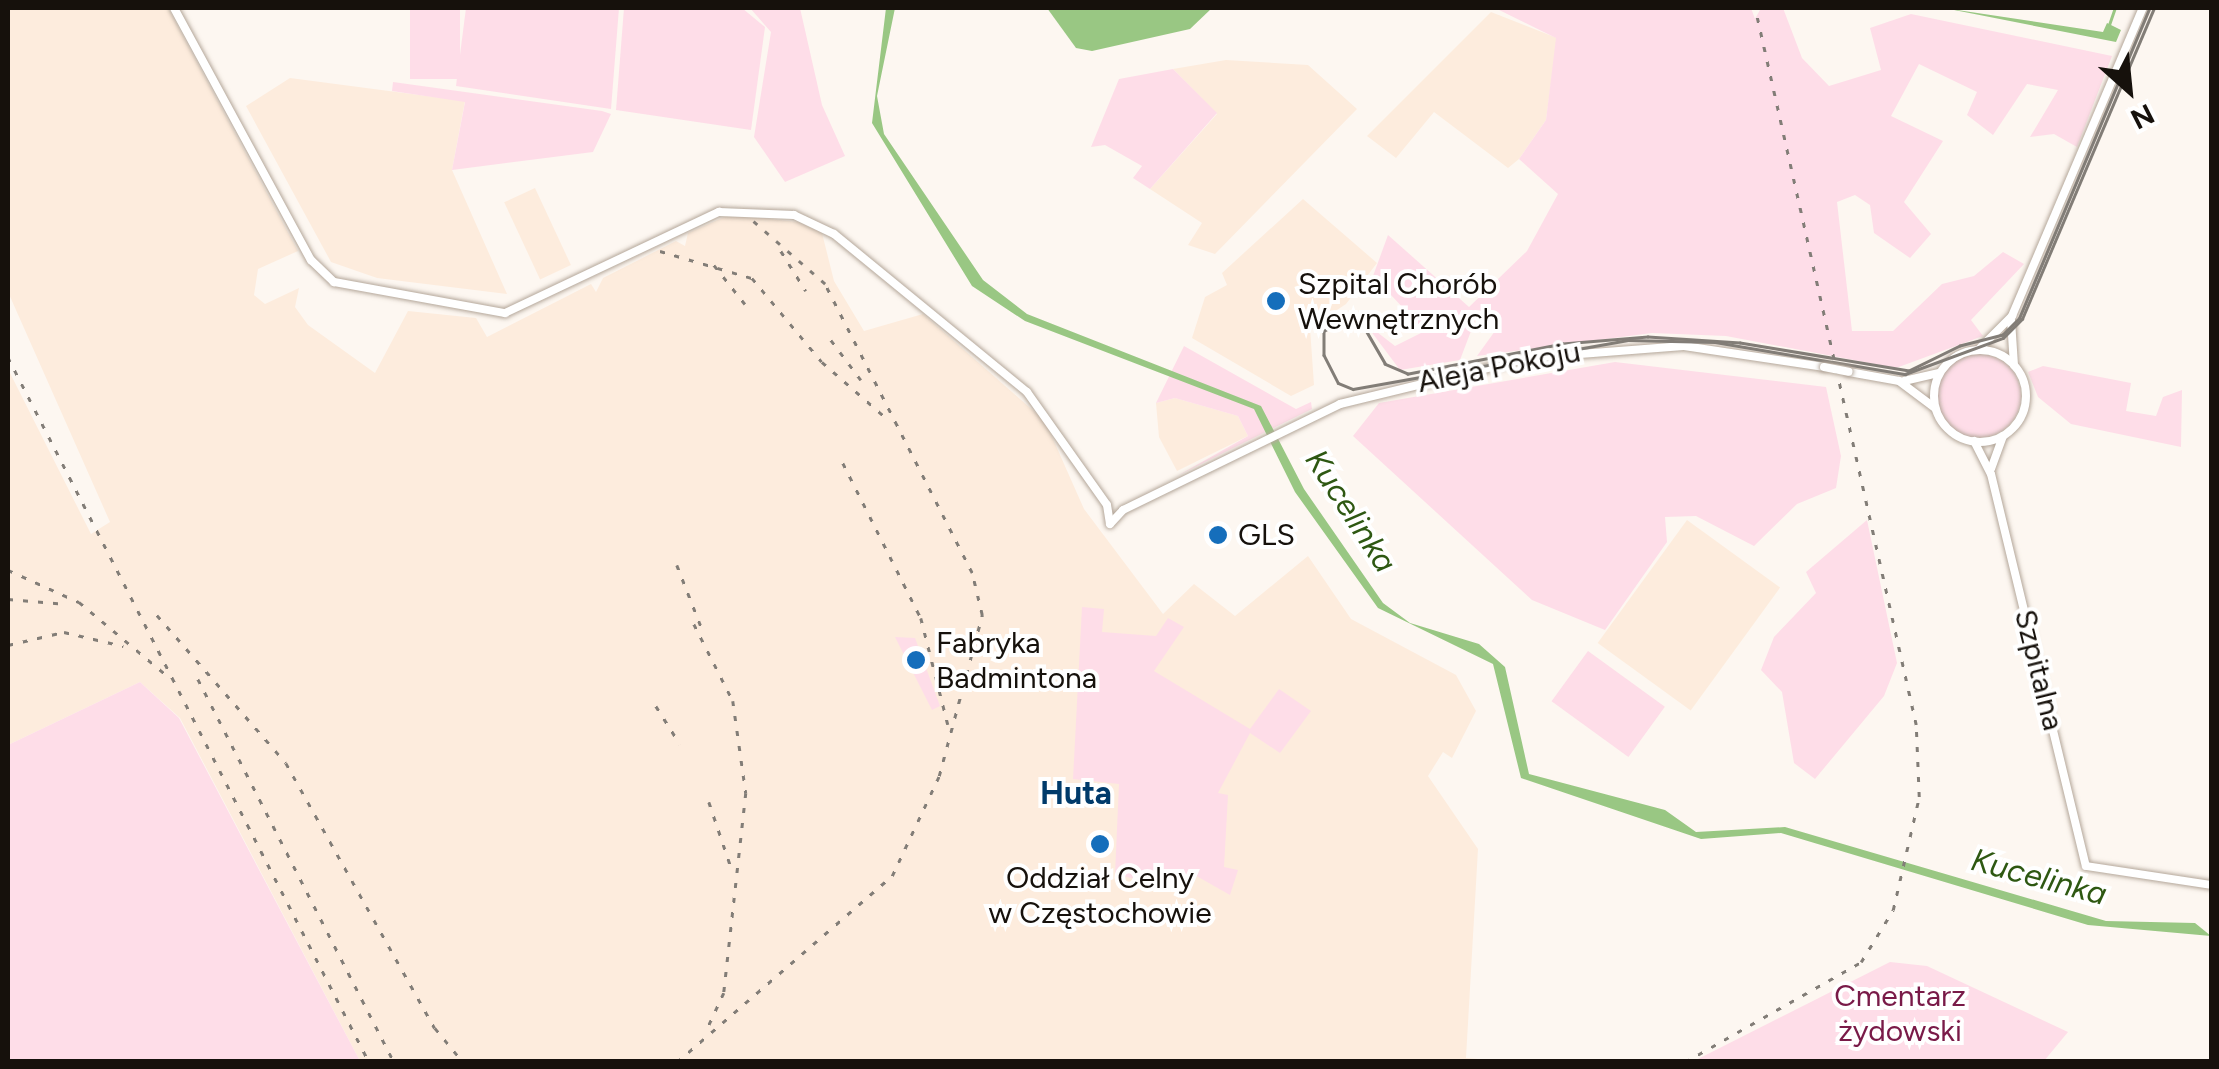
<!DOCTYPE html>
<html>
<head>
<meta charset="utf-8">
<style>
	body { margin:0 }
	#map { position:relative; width:2219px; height:1069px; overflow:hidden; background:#fdf7f1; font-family:Figtree,sans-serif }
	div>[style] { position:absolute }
	.built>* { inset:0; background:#fdecdd; transform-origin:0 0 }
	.green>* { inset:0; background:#fedde8; transform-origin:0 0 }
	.round { border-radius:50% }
	.water>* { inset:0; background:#99c783 }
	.stream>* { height:2.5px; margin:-1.25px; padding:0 1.25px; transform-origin:1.25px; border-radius:1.25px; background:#99c783 }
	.roads { filter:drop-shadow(0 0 2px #b4a79a) drop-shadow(0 0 2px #b4a79a) }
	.minor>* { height:8px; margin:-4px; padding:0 4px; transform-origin:4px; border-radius:4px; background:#fff }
	.minor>.ring { margin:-4px; padding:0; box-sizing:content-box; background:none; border:8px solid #fff; border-radius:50% }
	.tram>* { height:2.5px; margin:-1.25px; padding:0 1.25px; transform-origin:1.25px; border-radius:1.25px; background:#827d77 }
	.rail>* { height:2.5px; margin-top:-1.25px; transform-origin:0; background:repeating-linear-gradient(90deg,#827d77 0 5px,transparent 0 15px) }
	.bridges { filter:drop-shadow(0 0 2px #b4a79a) drop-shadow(0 0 2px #b4a79a) }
	.minor-bridge>* { height:8px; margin:-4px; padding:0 4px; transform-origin:4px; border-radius:4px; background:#fff }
	.dots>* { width:28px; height:28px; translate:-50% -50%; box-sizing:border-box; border:5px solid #fff; border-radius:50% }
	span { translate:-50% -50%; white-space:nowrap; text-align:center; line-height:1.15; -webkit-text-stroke:8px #fff; paint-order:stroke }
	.poi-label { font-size:30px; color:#16110c }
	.left { translate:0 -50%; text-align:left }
	.street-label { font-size:30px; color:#16110c }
	.park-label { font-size:30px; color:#791a48 }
	.water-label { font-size:32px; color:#2e5812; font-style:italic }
	.neighbourhood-label { font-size:32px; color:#003a6a; font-weight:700 }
	.frame { position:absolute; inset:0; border:10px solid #16110c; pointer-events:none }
	.north { position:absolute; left:2079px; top:40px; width:100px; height:100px; -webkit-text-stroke:8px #fff; paint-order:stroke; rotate:153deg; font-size:28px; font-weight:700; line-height:40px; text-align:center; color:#16110c }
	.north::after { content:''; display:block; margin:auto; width:35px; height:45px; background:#16110c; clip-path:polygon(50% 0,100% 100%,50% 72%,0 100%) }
</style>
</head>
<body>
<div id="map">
	<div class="built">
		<i style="clip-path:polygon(8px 8px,168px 8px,298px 251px,258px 269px,254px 295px,265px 304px,299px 288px,295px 307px,308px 325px,375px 373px,408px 311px,476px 318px,487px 337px,591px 284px,596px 292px,603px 278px,676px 241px,685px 246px,688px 233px,729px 215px,798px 222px,822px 233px,834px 281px,864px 331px,923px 314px,1045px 421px,1084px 509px,1163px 614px,1194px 584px,1235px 616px,1308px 556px,1351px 619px,1456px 675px,1476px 711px,1452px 758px,1443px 752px,1428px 776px,1478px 849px,1466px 1058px,1502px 1061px,360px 1061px,180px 718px,140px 682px,8px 745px,8px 369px,91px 534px,110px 522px,8px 292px)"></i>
		<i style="clip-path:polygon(1491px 12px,1557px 38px,1546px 120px,1519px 159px,1508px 168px,1434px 112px,1396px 158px,1367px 136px)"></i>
		<i style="clip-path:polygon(1226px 60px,1308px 65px,1357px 109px,1215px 254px,1188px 245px,1202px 223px,1150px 189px,1217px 114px,1173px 69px)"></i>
		<i style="clip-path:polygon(290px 78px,465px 101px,452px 170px,507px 294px,377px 278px,331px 262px,246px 106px)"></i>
		<i style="left:535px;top:188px;width:85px;height:34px;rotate:65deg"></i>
		<i style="clip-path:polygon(1303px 199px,1377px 263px,1346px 304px,1310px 328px,1314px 385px,1291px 396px,1192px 338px,1205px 297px,1227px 285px,1222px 273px)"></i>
		<i style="clip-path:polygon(1175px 398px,1238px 416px,1248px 436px,1177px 471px,1159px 437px,1156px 403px)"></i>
		<i style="left:1687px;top:520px;width:115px;height:152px;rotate:36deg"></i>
	</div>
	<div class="green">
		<i style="left:410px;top:8px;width:50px;height:71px"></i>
		<i style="clip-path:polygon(466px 8px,619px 8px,611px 109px,456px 86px)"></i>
		<i style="clip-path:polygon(624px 8px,742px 8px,765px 27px,751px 130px,616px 110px)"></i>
		<i style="clip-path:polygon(750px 8px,800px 8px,822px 105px,845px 156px,785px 182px,754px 137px,771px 32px)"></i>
		<i style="clip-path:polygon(1495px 8px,1751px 8px,1755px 19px,1761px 8px,1783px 8px,1802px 58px,1829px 86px,1881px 70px,1870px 28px,1911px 14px,2112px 56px,2077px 147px,2054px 134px,2030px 137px,2058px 90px,2027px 84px,1993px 135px,1967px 115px,1977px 92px,1919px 64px,1891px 116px,1943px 141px,1904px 202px,1931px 234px,1910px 258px,1874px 233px,1870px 205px,1855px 195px,1837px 202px,1852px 331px,1893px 331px,1942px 284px,1974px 276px,2003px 252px,2024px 264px,1971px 320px,1983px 336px,1896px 368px,1726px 336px,1652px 333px,1477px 356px,1500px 324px,1479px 310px,1460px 360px,1400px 370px,1364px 322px,1395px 346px,1425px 331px,1373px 276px,1388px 235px,1469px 307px,1527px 251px,1558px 194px,1519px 159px,1546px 120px,1556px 38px)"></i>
		<i style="clip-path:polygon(1173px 69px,1217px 113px,1150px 189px,1133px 178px,1142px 166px,1105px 145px,1091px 147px,1119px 79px)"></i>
		<i style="clip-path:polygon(393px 82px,602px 111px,611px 114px,593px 152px,452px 170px,465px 102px,392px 91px)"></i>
		<i style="clip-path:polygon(1184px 346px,1296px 409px,1311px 402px,1312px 409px,1177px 476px,1248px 436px,1238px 416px,1175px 398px,1156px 403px)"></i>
		<i class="round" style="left:1937px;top:354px;width:84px;height:84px"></i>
		<i style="clip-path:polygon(1615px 362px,1826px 387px,1841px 456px,1836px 488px,1797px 504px,1754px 546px,1696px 516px,1665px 517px,1667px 542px,1605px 630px,1532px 600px,1353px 436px,1379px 403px)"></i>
		<i style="clip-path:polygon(2043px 366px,2131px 383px,2126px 411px,2156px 416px,2163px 397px,2182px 390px,2181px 447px,2071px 424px,2038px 397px,2028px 372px)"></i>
		<i style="clip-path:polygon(1867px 520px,1897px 663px,1884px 696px,1815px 779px,1794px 763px,1782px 692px,1761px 670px,1774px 637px,1816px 593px,1806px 572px)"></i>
		<i style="clip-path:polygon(1082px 607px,1104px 609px,1102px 632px,1156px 636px,1168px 618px,1184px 627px,1154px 671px,1250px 729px,1279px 689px,1311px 711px,1280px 753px,1250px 733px,1218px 793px,1228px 795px,1224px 867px,1238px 870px,1230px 895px,1193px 874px,1167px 887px,1115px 874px,1119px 784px,1073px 779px)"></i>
		<i style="clip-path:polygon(895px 637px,915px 638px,940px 706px,932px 710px)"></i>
		<i style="left:1588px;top:651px;width:95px;height:62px;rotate:36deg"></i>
		<i style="clip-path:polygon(140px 682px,179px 718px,360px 1061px,8px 1061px,8px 745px)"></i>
		<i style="clip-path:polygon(1890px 962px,1927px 966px,2068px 1032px,2044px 1061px,1694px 1061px)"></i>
	</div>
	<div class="water">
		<i style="clip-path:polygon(886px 8px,895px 8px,877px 96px,884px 134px,983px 280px,1027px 314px,1261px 406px,1304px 489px,1383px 603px,1410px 623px,1479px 644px,1505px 667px,1529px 774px,1665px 810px,1696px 832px,1785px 827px,2106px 921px,2195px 923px,2211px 936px,2088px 925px,1781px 833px,1701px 839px,1521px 778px,1493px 664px,1378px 608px,1295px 492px,1254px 409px,1025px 321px,972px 286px,872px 123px)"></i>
		<i style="clip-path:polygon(1047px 8px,1212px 8px,1190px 29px,1092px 51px,1076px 48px)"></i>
		<i style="clip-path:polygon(1944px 8px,2103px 32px,2107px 23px,2121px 30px,2116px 42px)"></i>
	</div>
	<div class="stream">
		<i style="left:2109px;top:25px;width:18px;rotate:-71deg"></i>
	</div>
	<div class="roads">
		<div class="minor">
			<i style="left:174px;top:8px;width:287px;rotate:61.5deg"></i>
			<i style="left:311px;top:260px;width:32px;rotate:44deg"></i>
			<i style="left:334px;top:282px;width:174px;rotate:10.3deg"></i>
			<i style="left:505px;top:313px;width:237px;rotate:-25.3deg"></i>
			<i style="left:719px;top:212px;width:75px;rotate:2.3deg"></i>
			<i style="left:794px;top:215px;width:44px;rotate:25.4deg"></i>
			<i style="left:834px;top:234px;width:249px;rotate:39.3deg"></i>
			<i style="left:1027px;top:392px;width:138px;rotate:54.7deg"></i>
			<i style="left:2011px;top:320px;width:45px;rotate:86.2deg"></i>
			<i style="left:1979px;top:349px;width:47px;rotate:-45deg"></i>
			<i style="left:2012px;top:316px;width:335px;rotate:-67deg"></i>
			<i class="ring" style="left:1934px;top:350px;width:84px;height:84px"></i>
			<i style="left:1849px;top:372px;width:51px;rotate:10.2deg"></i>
			<i style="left:1899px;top:381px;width:45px;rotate:36.9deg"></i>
			<i style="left:1904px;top:381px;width:36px;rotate:-13deg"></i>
			<i style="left:1974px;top:441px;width:37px;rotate:63deg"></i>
			<i style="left:1991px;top:474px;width:403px;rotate:76.4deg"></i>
			<i style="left:2086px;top:866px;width:127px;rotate:8.6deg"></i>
			<i style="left:1991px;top:469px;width:35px;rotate:-70deg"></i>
			<i style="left:1107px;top:505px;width:19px;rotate:81deg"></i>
			<i style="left:1110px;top:524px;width:19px;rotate:-47deg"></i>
			<i style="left:1123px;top:510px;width:242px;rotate:-26deg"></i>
			<i style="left:1340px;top:404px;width:194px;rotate:-13.7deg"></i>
			<i style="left:1528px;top:358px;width:156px;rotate:-4.4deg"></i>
			<i style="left:1684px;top:346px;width:142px;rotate:8.5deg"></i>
		</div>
	</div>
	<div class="tram">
		<i style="left:2150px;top:8px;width:336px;rotate:112.8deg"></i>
		<i style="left:2020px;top:318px;width:24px;rotate:135deg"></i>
		<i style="left:2003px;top:335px;width:44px;rotate:165.7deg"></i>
		<i style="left:1960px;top:346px;width:57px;rotate:153.9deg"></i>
		<i style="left:1909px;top:371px;width:171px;rotate:-170.6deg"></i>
		<i style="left:1740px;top:343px;width:92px;rotate:-176.3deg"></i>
		<i style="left:1648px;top:337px;width:85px;rotate:175.3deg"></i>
		<i style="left:1563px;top:344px;width:158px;rotate:169deg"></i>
		<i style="left:1408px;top:374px;width:25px;rotate:-157deg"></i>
		<i style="left:1385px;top:364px;width:44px;rotate:-120.1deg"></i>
		<i style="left:1363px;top:326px;width:18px;rotate:-161deg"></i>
		<i style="left:1346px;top:320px;width:25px;rotate:153deg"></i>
		<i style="left:1324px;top:331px;width:24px;rotate:90deg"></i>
		<i style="left:1324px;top:355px;width:31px;rotate:63deg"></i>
		<i style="left:1338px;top:383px;width:16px;rotate:22deg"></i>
		<i style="left:1353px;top:389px;width:279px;rotate:-10.1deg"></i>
		<i style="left:1628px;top:340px;width:87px;rotate:1.3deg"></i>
		<i style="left:1715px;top:342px;width:193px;rotate:9.6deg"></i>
		<i style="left:1905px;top:374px;width:104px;rotate:-20.2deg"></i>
		<i style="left:2003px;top:338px;width:27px;rotate:-45deg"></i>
		<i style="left:2022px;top:319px;width:338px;rotate:-67deg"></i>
	</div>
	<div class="rail">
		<i style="left:660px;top:251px;width:96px;rotate:16.4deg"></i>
		<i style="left:752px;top:278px;width:109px;rotate:50.2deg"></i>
		<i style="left:822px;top:362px;width:84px;rotate:41.1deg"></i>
		<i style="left:781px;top:251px;width:47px;rotate:58deg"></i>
		<i style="left:714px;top:265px;width:50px;rotate:51.5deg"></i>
		<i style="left:831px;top:340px;width:50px;rotate:53.1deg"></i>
		<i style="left:8px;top:357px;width:792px;rotate:62.88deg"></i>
		<i style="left:843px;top:463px;width:174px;rotate:63.3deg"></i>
		<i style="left:921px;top:618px;width:110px;rotate:75.8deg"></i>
		<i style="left:677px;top:565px;width:74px;rotate:68.6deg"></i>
		<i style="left:8px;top:570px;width:78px;rotate:24.3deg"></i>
		<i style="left:79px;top:602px;width:111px;rotate:39.9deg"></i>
		<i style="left:8px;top:599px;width:59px;rotate:4.8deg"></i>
		<i style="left:157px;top:615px;width:196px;rotate:48.9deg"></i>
		<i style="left:286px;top:763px;width:304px;rotate:60.7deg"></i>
		<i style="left:435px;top:1028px;width:44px;rotate:50.5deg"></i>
		<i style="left:694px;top:624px;width:86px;rotate:63.1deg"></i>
		<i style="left:733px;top:701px;width:93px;rotate:82deg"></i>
		<i style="left:746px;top:793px;width:201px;rotate:96.3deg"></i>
		<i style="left:724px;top:993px;width:38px;rotate:115deg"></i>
		<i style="left:8px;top:645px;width:57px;rotate:-13.1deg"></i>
		<i style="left:64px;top:632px;width:61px;rotate:13.3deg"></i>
		<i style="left:198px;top:679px;width:430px;rotate:62.9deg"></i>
		<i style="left:656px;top:706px;width:45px;rotate:57.7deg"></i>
		<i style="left:709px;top:802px;width:72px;rotate:71.3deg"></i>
		<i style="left:677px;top:1062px;width:284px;rotate:-40.9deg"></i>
		<i style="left:892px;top:876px;width:110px;rotate:-64.8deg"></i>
		<i style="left:939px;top:776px;width:167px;rotate:-75deg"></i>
		<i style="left:982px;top:615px;width:43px;rotate:-103.4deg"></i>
		<i style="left:972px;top:573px;width:324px;rotate:-117deg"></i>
		<i style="left:825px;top:284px;width:103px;rotate:-138.9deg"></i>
		<i style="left:1685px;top:1062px;width:202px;rotate:-29.6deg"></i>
		<i style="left:1861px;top:962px;width:61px;rotate:-58.4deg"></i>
		<i style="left:1893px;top:910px;width:116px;rotate:-77deg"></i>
		<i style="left:1919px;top:797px;width:72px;rotate:-92.4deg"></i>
		<i style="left:1916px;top:725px;width:735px;rotate:-102.66deg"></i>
	</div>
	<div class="bridges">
		<div class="minor-bridge">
			<i style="left:1824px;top:367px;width:25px;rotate:11deg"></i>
		</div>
	</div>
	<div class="dots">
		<i style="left:1276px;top:301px;background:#156ebb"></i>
		<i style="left:1218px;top:535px;background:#156ebb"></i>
		<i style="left:916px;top:660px;background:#156ebb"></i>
		<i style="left:1100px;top:844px;background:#156ebb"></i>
	</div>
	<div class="poi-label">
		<span class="left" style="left:1298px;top:301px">Szpital Chorób<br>Wewnętrznych</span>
		<span class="left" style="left:1238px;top:535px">GLS</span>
		<span class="left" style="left:936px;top:660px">Fabryka<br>Badmintona</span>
		<span style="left:1100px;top:895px">Oddział Celny<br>w Częstochowie</span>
	</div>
	<div class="street-label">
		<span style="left:1499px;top:367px;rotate:-11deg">Aleja Pokoju</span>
		<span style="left:2039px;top:670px;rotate:76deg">Szpitalna</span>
	</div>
	<div class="park-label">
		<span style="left:1900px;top:1013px">Cmentarz<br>żydowski</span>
	</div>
	<div class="water-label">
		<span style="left:1351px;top:511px;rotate:57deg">Kucelinka</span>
		<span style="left:2039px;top:877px;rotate:15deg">Kucelinka</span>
	</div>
	<div class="neighbourhood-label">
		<span style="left:1076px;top:793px">Huta</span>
	</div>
	<div class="frame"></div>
	<div class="north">N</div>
</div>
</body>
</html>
